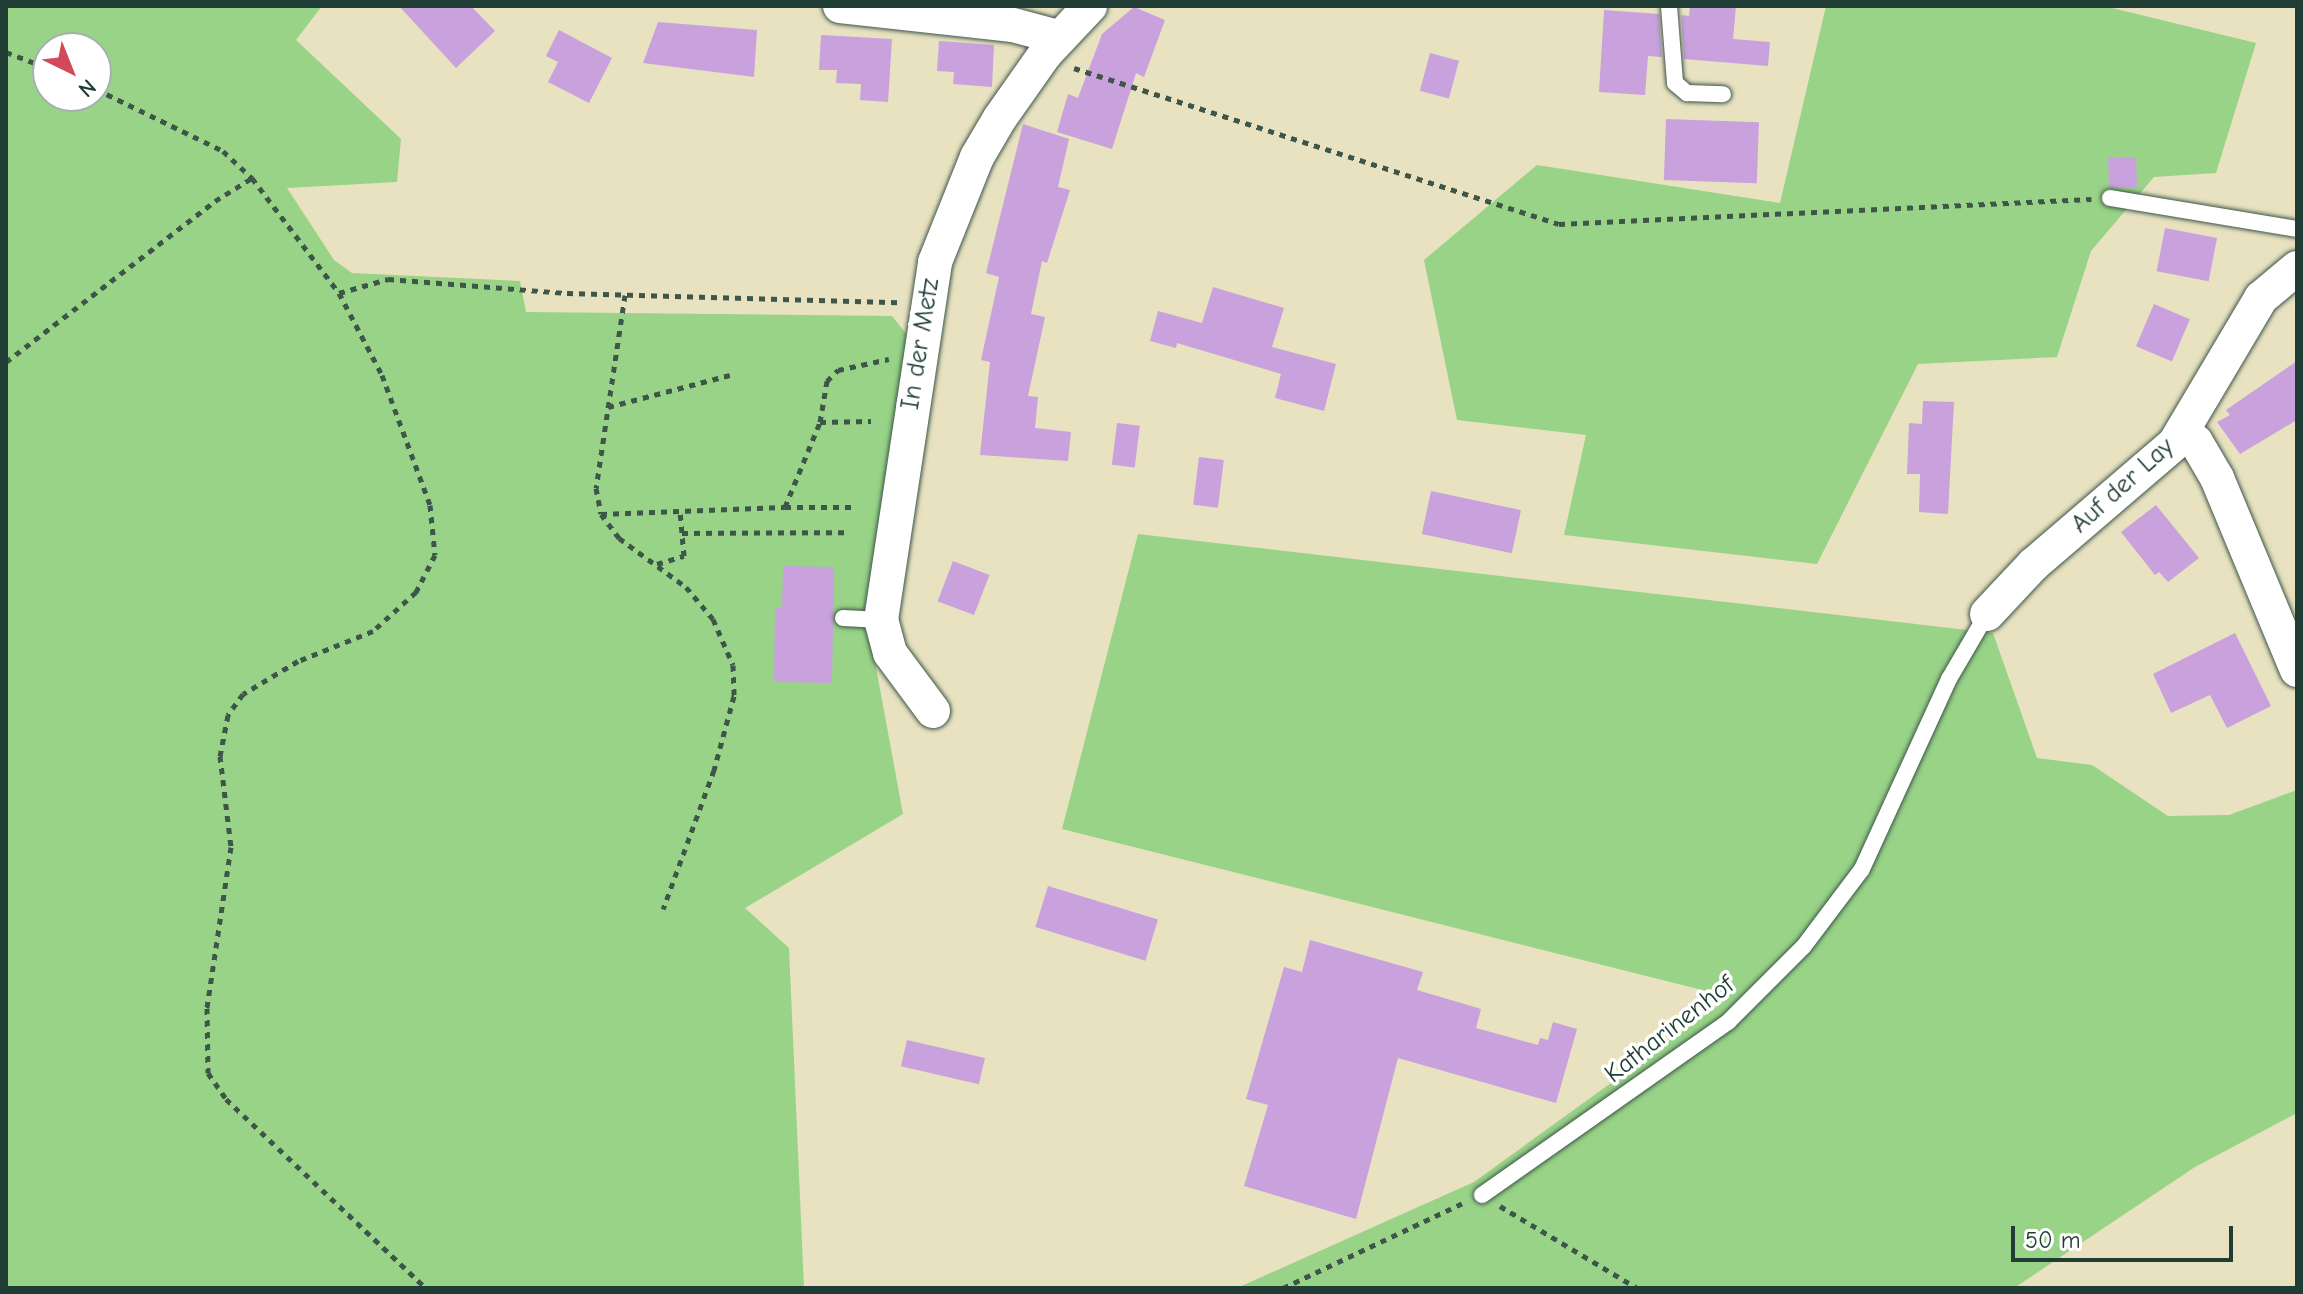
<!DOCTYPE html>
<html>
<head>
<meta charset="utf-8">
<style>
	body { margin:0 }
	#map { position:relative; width:2303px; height:1294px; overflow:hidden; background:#e8e2c0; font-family:"Comic Neue",sans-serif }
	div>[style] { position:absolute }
	.green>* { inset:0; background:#98d387 }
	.building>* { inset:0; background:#c8a1dd; transform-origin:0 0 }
	.path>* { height:5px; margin-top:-2.5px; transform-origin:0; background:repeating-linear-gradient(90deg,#3d5649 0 6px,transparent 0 12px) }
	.roads { filter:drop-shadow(0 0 2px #3d5649) drop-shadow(0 0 2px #3d5649) }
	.lane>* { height:16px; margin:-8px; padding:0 8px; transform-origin:8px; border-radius:8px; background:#fff }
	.street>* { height:34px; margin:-17px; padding:0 17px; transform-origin:17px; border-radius:17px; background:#fff }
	span { translate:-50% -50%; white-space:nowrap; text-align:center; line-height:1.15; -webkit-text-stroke:7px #fff; paint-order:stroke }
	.street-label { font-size:26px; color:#1f3d34 }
	.frame { position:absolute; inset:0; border:8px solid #1f3d34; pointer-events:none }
	.north { position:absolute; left:32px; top:32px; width:80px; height:80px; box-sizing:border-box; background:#fff; border:2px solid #a5b1ae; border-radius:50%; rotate:137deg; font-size:22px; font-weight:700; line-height:32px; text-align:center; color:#1f3d34 }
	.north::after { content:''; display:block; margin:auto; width:28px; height:36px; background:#d1495b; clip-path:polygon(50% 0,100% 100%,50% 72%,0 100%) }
	.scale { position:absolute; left:2011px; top:1226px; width:222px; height:36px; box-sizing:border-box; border:4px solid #1f3d34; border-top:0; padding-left:10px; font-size:24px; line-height:28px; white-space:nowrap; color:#1f3d34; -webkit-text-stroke:6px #fff; paint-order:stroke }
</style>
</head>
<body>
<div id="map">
	<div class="green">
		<i style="clip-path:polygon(evenodd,6px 6px,322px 6px,296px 40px,401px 139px,397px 182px,287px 188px,334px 260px,352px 273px,520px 281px,526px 312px,892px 316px,908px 336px,868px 624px,903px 814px,745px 908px,789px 948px,804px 1288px,6px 1288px,6px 6px,48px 48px,96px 48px,96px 96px,48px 96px,48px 48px)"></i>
		<i style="clip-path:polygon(1826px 6px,2104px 6px,2256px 43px,2216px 173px,2154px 177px,2091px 251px,2057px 357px,1918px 364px,1817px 564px,1564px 535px,1586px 435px,1457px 420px,1424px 260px,1537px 165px,1780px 203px)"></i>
		<i style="clip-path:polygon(1138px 534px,1993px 633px,2037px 758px,2092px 765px,2168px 816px,2229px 815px,2297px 790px,2297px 1113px,2195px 1167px,2014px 1288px,1237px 1288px,1474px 1182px,1730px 997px,1062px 829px)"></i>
	</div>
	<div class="building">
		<i style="clip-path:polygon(399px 6px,471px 6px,495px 31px,456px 68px)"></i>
		<i style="clip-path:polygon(1690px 6px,1736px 6px,1733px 39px,1770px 42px,1768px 66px,1684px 59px,1681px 15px,1689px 16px)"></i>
		<i style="clip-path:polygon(1134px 7px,1165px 20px,1144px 77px,1136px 73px,1112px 149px,1057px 132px,1068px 94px,1078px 98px,1102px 34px)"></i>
		<i style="clip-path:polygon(1604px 10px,1659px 14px,1662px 57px,1648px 56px,1645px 95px,1599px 92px)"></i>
		<i style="clip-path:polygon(658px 22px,757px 30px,754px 77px,643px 63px)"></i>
		<i style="clip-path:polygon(559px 30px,612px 58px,589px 103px,548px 82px,558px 62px,546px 56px)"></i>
		<i style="clip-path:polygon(821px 35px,892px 39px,888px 102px,860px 100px,861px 84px,836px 83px,837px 70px,819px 70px)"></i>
		<i style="clip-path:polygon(939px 41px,994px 45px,992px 87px,953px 84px,954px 72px,937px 71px)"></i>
		<i style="left:1430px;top:53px;width:30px;height:39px;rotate:15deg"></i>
		<i style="left:1666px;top:119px;width:93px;height:61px;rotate:2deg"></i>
		<i style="clip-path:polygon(1023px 124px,1069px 139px,1058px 187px,1070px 190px,1047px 263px,1042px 261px,1031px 314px,1045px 317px,1028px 396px,1038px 397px,1035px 428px,1071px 432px,1068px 461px,980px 455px,990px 362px,981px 360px,999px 277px,986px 273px)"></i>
		<i style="left:2136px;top:157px;width:30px;height:28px;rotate:88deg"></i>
		<i style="left:2165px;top:228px;width:53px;height:44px;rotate:11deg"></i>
		<i style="clip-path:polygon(1213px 287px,1284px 308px,1272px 347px,1336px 364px,1324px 411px,1275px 398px,1281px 374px,1177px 343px,1176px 348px,1150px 341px,1158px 311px,1202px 323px)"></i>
		<i style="left:2154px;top:304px;width:39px;height:46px;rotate:23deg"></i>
		<i style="clip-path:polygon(2297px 361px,2297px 420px,2240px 454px,2217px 422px,2230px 415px,2226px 410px)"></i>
		<i style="clip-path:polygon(1923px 401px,1954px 402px,1948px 514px,1919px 512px,1920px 474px,1907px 474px,1909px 423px,1922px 424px)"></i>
		<i style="left:1117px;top:423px;width:23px;height:42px;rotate:7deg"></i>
		<i style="left:1199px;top:457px;width:25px;height:48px;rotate:7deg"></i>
		<i style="left:1431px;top:491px;width:92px;height:44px;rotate:12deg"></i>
		<i style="clip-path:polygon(2156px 505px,2199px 558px,2168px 582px,2159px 572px,2155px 575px,2121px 532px)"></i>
		<i style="left:953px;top:561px;width:39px;height:43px;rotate:21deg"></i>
		<i style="clip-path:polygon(783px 566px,834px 567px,832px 683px,774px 682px,775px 608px,782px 608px)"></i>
		<i style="clip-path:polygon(2235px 633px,2271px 706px,2227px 728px,2210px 695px,2171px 713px,2153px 674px)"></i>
		<i style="left:1048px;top:886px;width:115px;height:43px;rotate:17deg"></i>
		<i style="clip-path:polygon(1310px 940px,1423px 972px,1417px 990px,1481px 1009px,1476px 1028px,1538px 1045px,1540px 1038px,1548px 1040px,1553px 1022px,1577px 1029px,1556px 1103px,1398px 1058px,1356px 1219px,1244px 1186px,1268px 1105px,1246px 1099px,1284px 967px,1302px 972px)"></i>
		<i style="left:907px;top:1040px;width:80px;height:27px;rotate:13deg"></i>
	</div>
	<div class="path">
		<i style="left:6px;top:52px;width:45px;rotate:20.9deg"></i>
		<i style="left:1074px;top:68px;width:509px;rotate:17.83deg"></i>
		<i style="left:1559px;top:224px;width:533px;rotate:-2.69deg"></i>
		<i style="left:96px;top:89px;width:141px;rotate:26deg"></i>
		<i style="left:223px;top:151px;width:40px;rotate:43deg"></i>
		<i style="left:252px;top:178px;width:144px;rotate:52.9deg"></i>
		<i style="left:339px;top:293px;width:93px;rotate:62.3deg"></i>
		<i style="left:382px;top:375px;width:139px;rotate:69.7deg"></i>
		<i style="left:430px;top:505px;width:50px;rotate:84.3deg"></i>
		<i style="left:435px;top:555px;width:42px;rotate:117.2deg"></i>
		<i style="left:416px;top:592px;width:58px;rotate:137.8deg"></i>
		<i style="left:373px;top:631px;width:81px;rotate:158.2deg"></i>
		<i style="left:298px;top:661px;width:64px;rotate:149deg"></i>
		<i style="left:243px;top:694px;width:26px;rotate:126deg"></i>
		<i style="left:228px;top:715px;width:42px;rotate:101deg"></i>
		<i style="left:220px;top:756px;width:92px;rotate:83.1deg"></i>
		<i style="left:231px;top:847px;width:163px;rotate:98.5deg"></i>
		<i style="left:207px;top:1008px;width:65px;rotate:89.1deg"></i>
		<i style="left:208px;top:1073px;width:32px;rotate:55deg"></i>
		<i style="left:226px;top:1099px;width:275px;rotate:43.4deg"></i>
		<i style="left:339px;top:293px;width:51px;rotate:-15.9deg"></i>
		<i style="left:388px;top:279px;width:180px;rotate:4.5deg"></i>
		<i style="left:567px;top:293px;width:332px;rotate:1.6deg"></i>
		<i style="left:625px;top:295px;width:195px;rotate:98.5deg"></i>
		<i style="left:596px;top:488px;width:26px;rotate:79deg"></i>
		<i style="left:601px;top:514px;width:30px;rotate:53deg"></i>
		<i style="left:619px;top:538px;width:83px;rotate:36.2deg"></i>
		<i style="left:686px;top:587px;width:42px;rotate:49.8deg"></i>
		<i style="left:713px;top:619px;width:50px;rotate:66.5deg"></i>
		<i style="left:733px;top:665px;width:31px;rotate:88deg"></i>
		<i style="left:734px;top:696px;width:77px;rotate:105.1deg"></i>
		<i style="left:714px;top:770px;width:148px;rotate:110.1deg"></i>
		<i style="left:6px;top:362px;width:264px;rotate:-37.6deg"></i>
		<i style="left:215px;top:201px;width:44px;rotate:-31.9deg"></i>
		<i style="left:608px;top:407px;width:126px;rotate:-14.7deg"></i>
		<i style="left:820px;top:422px;width:51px;rotate:-1.1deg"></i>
		<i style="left:785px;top:507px;width:67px"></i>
		<i style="left:601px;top:514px;width:184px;rotate:-2.2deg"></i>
		<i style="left:785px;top:507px;width:92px;rotate:-67.6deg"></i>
		<i style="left:820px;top:422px;width:42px;rotate:-80.3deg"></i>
		<i style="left:827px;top:381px;width:16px;rotate:-45deg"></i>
		<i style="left:838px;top:370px;width:52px;rotate:-12.2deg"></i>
		<i style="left:682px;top:533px;width:165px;rotate:-0.3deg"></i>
		<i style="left:657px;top:564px;width:28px;rotate:-17deg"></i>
		<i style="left:684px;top:556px;width:45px;rotate:-95.1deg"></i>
		<i style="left:1500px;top:1206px;width:160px;rotate:30.9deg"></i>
		<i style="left:1283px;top:1288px;width:199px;rotate:-25.3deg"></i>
	</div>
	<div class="roads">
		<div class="lane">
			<i style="left:1669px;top:6px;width:77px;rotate:85.5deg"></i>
			<i style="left:1675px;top:83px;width:16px;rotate:40deg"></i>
			<i style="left:1687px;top:93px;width:36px;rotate:2deg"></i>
			<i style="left:2110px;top:198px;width:190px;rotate:9.4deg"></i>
			<i style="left:843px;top:618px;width:38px;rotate:3deg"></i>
			<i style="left:1482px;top:1195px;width:301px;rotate:-35.1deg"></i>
			<i style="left:1728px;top:1022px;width:107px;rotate:-45deg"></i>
			<i style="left:1804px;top:946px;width:96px;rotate:-53deg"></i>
			<i style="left:1862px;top:869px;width:209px;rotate:-65.4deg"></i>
			<i style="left:1949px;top:679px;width:75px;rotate:-59.7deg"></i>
		</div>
		<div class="street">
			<i style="left:840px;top:6px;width:174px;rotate:6.3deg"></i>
			<i style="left:1013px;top:25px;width:47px;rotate:14.9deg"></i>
			<i style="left:2183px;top:430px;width:18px;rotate:43deg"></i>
			<i style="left:2196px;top:442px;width:42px;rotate:59.7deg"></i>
			<i style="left:2217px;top:478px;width:208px;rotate:67.4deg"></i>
			<i style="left:1987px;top:614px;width:69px;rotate:-46.8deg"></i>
			<i style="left:2034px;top:564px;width:186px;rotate:-40.6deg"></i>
			<i style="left:2175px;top:443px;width:169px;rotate:-59.3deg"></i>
			<i style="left:2261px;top:298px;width:47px;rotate:-39.8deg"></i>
			<i style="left:933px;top:711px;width:72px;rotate:-126.6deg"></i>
			<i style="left:890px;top:653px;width:34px;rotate:-105deg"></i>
			<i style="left:881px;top:620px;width:362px;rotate:-81.4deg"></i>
			<i style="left:935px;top:262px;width:113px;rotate:-68.2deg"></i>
			<i style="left:977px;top:157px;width:45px;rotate:-59.5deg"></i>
			<i style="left:1000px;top:118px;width:78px;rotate:-54.9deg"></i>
			<i style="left:1045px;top:54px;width:66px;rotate:-46.8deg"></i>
		</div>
	</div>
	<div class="street-label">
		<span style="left:921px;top:344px;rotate:-81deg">In der Metz</span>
		<span style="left:2123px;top:486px;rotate:-42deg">Auf der Lay</span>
		<span style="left:1670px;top:1030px;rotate:-38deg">Katharinenhof</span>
	</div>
	<div class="frame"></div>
	<div class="north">N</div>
	<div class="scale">50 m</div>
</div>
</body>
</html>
